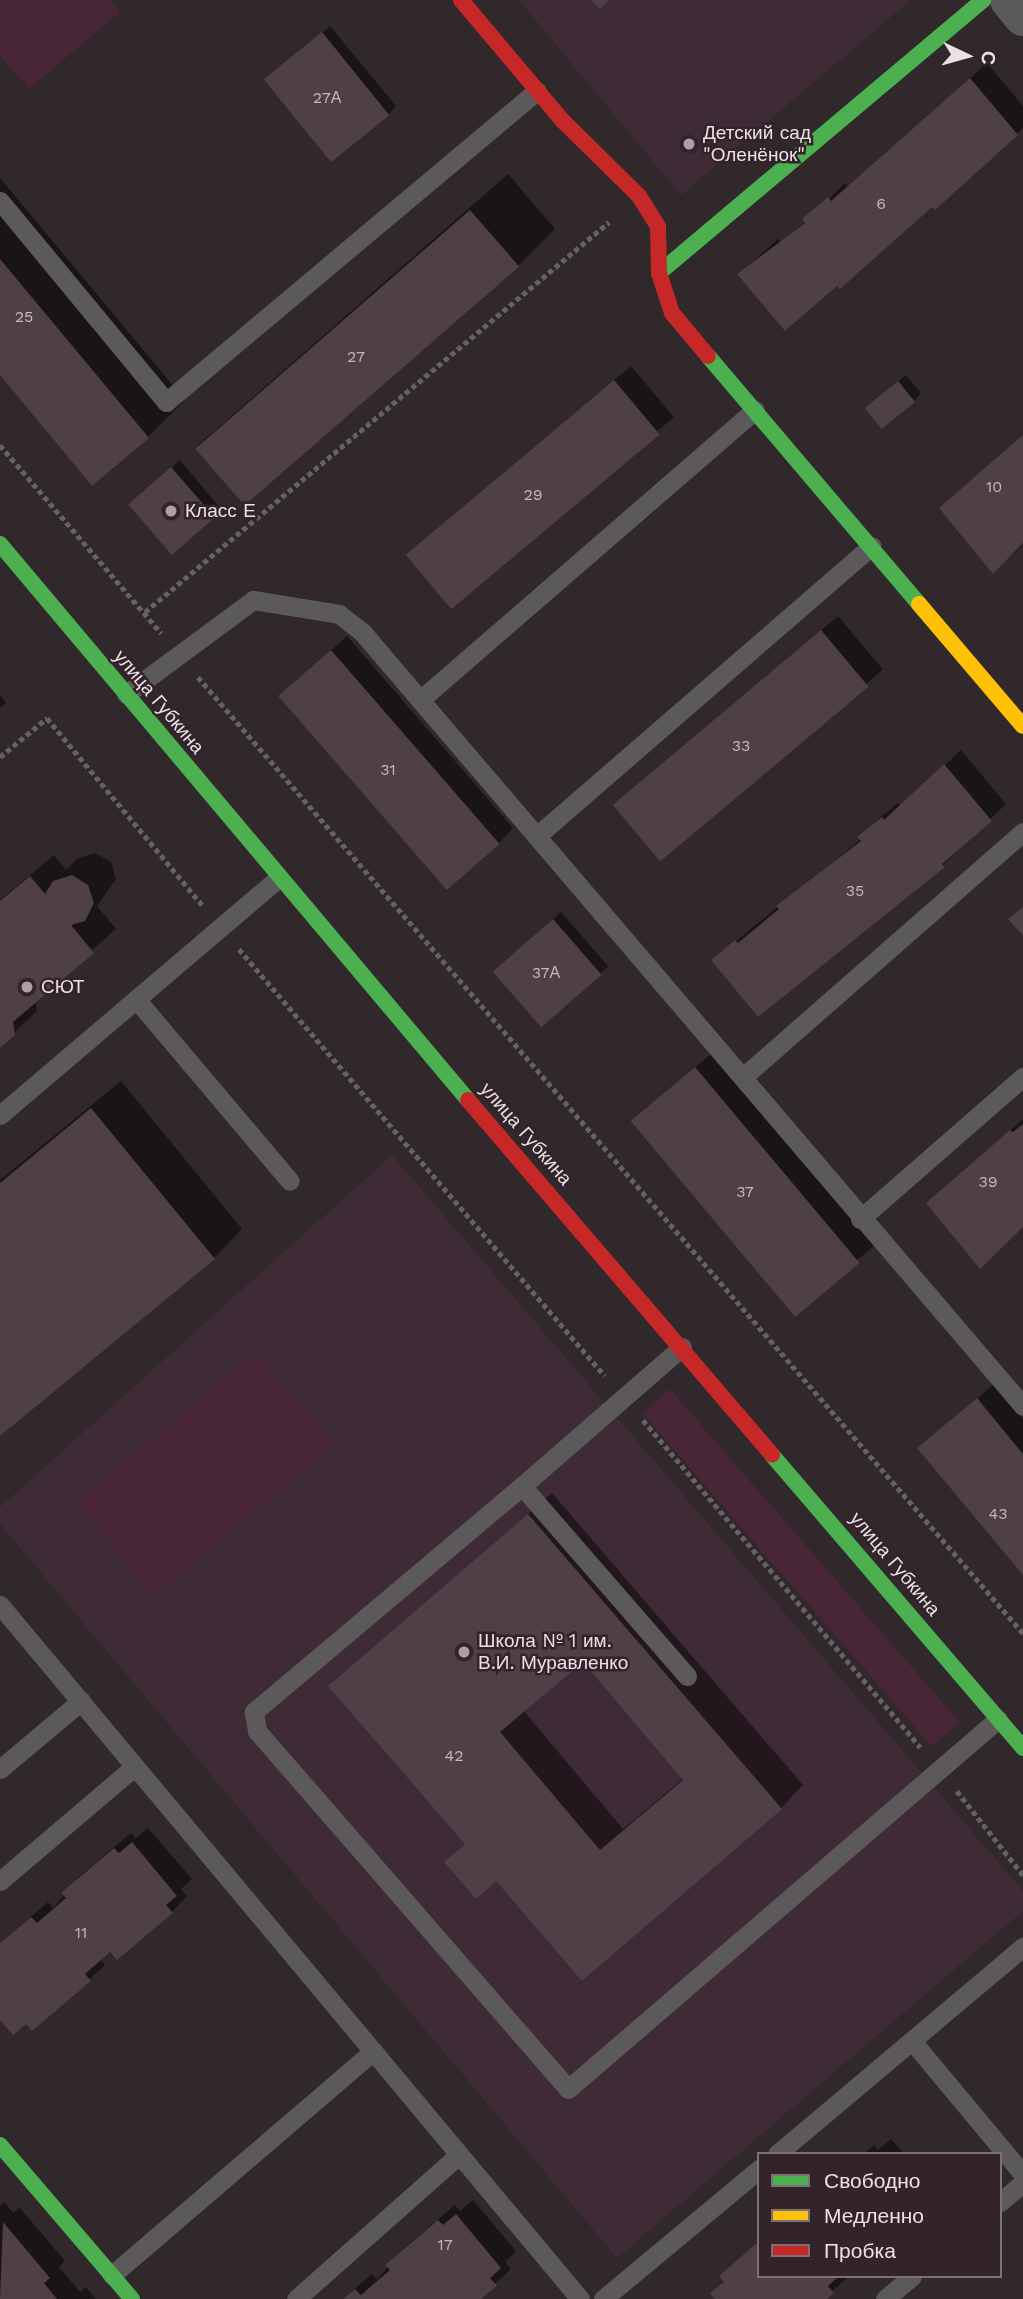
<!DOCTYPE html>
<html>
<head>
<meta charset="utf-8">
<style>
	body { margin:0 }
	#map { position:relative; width:1023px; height:2299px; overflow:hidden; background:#30282b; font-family:"Work Sans",sans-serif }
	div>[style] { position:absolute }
	.built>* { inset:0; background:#3f2b35 }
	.green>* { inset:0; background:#482537; transform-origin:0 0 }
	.shadow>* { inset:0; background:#0007; transform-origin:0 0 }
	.building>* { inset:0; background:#4f3f46; transform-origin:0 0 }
	.path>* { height:4.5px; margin-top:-2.25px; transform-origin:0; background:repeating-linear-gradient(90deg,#666264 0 5px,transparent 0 8.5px) }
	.lane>* { height:19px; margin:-9.5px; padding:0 9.5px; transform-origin:9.5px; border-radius:9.5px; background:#5c595b }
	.street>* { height:38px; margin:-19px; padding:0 19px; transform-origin:19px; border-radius:19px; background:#5c595b }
	.fast>* { height:16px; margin:-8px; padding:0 8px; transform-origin:8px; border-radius:8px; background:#4caf50 }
	.slow>* { height:16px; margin:-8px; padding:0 8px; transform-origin:8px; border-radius:8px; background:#ffc107 }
	.jam>* { height:16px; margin:-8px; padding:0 8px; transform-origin:8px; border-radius:8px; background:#c62828 }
	.dots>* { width:19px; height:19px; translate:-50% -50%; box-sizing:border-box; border:4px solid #33242b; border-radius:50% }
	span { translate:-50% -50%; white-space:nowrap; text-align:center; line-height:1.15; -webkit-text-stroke:5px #33242b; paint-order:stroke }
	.number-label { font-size:16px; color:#c4b8be }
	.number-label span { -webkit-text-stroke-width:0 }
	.poi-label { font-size:19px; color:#ebe1e6 }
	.left { translate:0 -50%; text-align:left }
	.street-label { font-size:19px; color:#ebe1e6 }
	.legend { position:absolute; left:757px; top:2152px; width:245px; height:126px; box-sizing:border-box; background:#33242b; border:2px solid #7d7076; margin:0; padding:9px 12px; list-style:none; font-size:21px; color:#ebe1e6 }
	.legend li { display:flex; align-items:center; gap:14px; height:35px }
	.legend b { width:35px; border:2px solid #7d7076 }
	.north { position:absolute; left:932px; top:21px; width:70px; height:70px; -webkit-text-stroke:5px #33242b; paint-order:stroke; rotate:95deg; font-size:19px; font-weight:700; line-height:28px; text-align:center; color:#ebe1e6 }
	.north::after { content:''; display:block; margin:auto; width:24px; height:32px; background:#ebe1e6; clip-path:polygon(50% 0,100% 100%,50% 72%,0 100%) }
</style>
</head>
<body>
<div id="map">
	<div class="built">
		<i style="clip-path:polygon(519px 0,911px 0,681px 195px)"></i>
		<i style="clip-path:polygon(392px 1155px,1023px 1891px,1023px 1911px,617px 2258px,0 1524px,0 1507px)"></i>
	</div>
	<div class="green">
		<i style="clip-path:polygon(0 0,110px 0,120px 12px,29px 89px,0 56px)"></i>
		<i style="left:256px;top:1352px;width:121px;height:234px;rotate:50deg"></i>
		<i style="left:670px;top:1389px;width:442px;height:37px;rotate:49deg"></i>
	</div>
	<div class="shadow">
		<i style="clip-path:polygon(330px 26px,396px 106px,389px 114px,274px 73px)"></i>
		<i style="clip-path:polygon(987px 63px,1023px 106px,1023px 128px,935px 208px,932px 205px,838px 284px,739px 274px,778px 239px,781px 243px,806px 221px,845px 183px,848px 187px)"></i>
		<i style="clip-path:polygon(508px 174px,555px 229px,518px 266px,196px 447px)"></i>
		<i style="clip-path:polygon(0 178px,185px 400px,148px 437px,0 372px)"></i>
		<i style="left:631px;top:366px;width:67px;height:293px;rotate:50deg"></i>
		<i style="clip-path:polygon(906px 375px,921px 393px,914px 401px,873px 401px)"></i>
		<i style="clip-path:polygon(1023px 439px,1023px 545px,993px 572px)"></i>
		<i style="clip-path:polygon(180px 460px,221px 509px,214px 517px,137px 497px)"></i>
		<i style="left:838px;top:616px;width:70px;height:293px;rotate:50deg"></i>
		<i style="clip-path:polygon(347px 636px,513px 828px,498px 844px,296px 681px)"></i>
		<i style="clip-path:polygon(0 695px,6px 703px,0 708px)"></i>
		<i style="clip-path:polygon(961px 750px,1006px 804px,943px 865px,713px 960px,861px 839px,875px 822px,898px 803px,901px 806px)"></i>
		<i style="clip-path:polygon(95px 853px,111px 862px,116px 879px,97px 906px,116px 929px,35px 1000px,37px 1011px,0 1046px,0 900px,54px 855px,66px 870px,77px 859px)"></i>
		<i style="left:561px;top:912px;width:72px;height:79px;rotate:49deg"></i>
		<i style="left:712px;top:1053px;width:252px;height:104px;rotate:50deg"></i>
		<i style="clip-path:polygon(121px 1081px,242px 1229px,214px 1258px,0 1433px,0 1180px)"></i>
		<i style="clip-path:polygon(1023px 1119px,1023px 1225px,981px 1266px,929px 1203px)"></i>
		<i style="clip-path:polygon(994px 1384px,1023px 1419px,1023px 1572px,920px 1448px)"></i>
		<i style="clip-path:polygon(evenodd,552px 1493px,803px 1785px,781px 1808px,496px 1878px,446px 1862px,466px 1843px,331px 1687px,552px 1493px,583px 1659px,684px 1778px,623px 1829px,523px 1710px,583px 1659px)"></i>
		<i style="clip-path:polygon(148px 1828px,192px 1879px,181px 1889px,187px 1896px,172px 1912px,100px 1959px,105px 1965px,89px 1980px,27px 2021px,0 2017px,0 1943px,48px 1902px,53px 1908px,79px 1877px,131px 1833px,136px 1838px)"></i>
		<i style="clip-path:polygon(891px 2139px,904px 2154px,864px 2154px,874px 2145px,878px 2150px)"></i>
		<i style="clip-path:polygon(473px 2200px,516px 2251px,505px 2262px,511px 2269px,478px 2299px,343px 2299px,372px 2274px,377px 2280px,403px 2249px,455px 2205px,460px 2211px)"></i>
		<i style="clip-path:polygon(4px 2202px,13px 2213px,20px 2208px,65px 2261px,59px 2267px,80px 2292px,86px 2287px,96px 2299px,0 2299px,0 2206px)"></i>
		<i style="clip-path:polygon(759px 2241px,759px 2276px,849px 2276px,824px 2299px,718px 2299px,725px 2281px,721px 2276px)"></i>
	</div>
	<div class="building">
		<i style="clip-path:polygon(591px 0,610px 0,599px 9px)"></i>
		<i style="left:322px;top:32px;width:107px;height:75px;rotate:51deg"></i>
		<i style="clip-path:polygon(970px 78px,1018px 135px,935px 210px,932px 207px,840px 289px,837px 286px,785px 331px,737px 274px,805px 223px,802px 219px,828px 197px,831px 201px)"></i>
		<i style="left:470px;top:210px;width:75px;height:364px;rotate:49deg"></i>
		<i style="clip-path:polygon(0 259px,149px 438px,92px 486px,0 375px)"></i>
		<i style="left:614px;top:380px;width:71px;height:272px;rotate:50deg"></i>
		<i style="left:898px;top:381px;width:27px;height:43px;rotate:51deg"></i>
		<i style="clip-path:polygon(1023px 435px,1023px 543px,993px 574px,939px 508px)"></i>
		<i style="left:171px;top:467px;width:67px;height:57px;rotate:49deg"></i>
		<i style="left:821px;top:630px;width:74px;height:272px;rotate:50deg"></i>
		<i style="left:331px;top:650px;width:257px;height:70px;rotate:49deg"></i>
		<i style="clip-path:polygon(944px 764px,992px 821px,942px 864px,945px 867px,758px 1017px,711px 960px,735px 940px,738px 943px,779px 909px,776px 906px,861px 841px,857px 837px,882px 817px,884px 820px)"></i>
		<i style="clip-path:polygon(72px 875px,88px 885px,94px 903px,85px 921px,71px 925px,94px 953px,13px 1022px,15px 1035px,0 1048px,0 901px,30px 876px,45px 894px,53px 881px)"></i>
		<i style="clip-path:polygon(1023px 907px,1023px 936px,1008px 919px)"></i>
		<i style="left:553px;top:919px;width:74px;height:80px;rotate:49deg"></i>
		<i style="left:695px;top:1067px;width:256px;height:84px;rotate:50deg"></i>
		<i style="clip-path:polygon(91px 1108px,215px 1259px,0 1436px,0 1183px)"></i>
		<i style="clip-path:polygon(1023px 1124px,1023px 1227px,980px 1269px,926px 1203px,1010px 1130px,1013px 1132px)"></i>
		<i style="clip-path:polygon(977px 1398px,1023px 1454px,1023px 1575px,917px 1448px)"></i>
		<i style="clip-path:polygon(evenodd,528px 1514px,782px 1809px,582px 1981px,496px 1881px,476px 1899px,444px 1862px,465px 1844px,328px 1686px,528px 1514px,583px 1662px,683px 1780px,600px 1850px,500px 1732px,583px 1662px)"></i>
		<i style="clip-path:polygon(132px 1842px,177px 1896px,166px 1905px,173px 1913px,117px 1960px,110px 1952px,85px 1974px,91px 1981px,32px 2031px,26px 2024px,13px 2035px,0 2020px,0 1943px,31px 1917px,37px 1923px,66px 1898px,61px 1893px,114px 1848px,119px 1853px)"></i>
		<i style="clip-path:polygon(456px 2214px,501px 2268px,490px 2278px,497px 2286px,481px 2299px,343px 2299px,355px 2289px,361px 2295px,390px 2270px,385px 2265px,438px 2220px,443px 2225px)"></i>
		<i style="clip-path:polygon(3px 2222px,50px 2278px,44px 2283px,57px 2299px,0 2299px)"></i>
		<i style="clip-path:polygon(759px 2241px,759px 2276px,839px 2276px,828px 2286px,834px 2293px,827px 2299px,715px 2299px,710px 2293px,724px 2282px,719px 2276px)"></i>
	</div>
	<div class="path">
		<i style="left:0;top:445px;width:248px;rotate:49.4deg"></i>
		<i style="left:145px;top:612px;width:606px;rotate:-40.05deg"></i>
		<i style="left:198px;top:677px;width:1263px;rotate:49.21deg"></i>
		<i style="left:0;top:757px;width:61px;rotate:-39.7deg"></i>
		<i style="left:47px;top:718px;width:243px;rotate:50.3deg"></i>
		<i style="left:239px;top:949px;width:562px;rotate:49.4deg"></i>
		<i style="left:643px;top:1420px;width:429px;rotate:49.7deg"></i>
		<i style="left:957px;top:1791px;width:107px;rotate:51.8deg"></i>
	</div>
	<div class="lane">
		<i style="left:0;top:201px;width:261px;rotate:50.4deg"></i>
		<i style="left:166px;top:402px;width:484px;rotate:-40deg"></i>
		<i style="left:126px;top:694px;width:158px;rotate:-36.5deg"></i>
		<i style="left:253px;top:600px;width:87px;rotate:9.2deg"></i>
		<i style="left:339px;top:614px;width:31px;rotate:38deg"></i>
		<i style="left:363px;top:633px;width:1016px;rotate:49.51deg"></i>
		<i style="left:420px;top:700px;width:443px;rotate:-40.9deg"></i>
		<i style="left:539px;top:834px;width:440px;rotate:-40.9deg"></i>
		<i style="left:136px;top:999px;width:238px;rotate:49.8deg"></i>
		<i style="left:743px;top:1077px;width:372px;rotate:-41.2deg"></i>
		<i style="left:0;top:1115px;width:365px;rotate:-40.4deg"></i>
		<i style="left:860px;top:1219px;width:216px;rotate:-41.1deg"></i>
		<i style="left:522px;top:1486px;width:212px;rotate:-41deg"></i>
		<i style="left:0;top:1605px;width:904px;rotate:50.11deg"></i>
		<i style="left:687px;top:1676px;width:252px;rotate:-131deg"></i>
		<i style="left:522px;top:1486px;width:351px;rotate:139.9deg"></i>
		<i style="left:254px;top:1712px;width:19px;rotate:81deg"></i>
		<i style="left:257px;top:1731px;width:474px;rotate:49deg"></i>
		<i style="left:568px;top:2089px;width:567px;rotate:-40.71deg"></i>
		<i style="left:0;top:1769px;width:106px;rotate:-40deg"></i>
		<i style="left:0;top:1881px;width:177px;rotate:-40.4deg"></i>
		<i style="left:912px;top:2041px;width:173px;rotate:50.2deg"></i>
		<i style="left:777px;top:2154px;width:322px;rotate:-40.1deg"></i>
		<i style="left:1000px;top:2202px;width:30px;rotate:-40deg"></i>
		<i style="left:112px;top:2275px;width:344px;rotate:-40.6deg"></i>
		<i style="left:296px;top:2299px;width:217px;rotate:-41.5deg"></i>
		<i style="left:603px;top:2299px;width:203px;rotate:-39.8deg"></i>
		<i style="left:885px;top:2299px;width:35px;rotate:-40deg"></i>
	</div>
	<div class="street">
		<i style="left:1009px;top:0;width:22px;rotate:51deg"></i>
	</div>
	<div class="fast">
		<i style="left:659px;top:273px;width:424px;rotate:-40.1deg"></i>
		<i style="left:708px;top:356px;width:326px;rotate:49.6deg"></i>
		<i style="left:0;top:544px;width:727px;rotate:49.91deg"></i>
		<i style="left:772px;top:1455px;width:386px;rotate:49.4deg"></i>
		<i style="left:0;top:2145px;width:203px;rotate:49.4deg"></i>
	</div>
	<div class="slow">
		<i style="left:919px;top:604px;width:160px;rotate:49.6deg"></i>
	</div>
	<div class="jam">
		<i style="left:461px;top:0;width:157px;rotate:49.9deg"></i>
		<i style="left:562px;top:120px;width:108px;rotate:44.6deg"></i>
		<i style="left:639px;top:196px;width:36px;rotate:58deg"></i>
		<i style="left:658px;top:227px;width:46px;rotate:88.8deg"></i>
		<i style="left:659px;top:273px;width:42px;rotate:72deg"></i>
		<i style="left:672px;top:313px;width:56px;rotate:50.1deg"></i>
		<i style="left:468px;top:1100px;width:467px;rotate:49.4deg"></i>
	</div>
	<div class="dots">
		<i style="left:689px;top:144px;background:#aaa0a5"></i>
		<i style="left:171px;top:511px;background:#aaa0a5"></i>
		<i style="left:27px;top:987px;background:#aaa0a5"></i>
		<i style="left:464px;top:1652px;background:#aaa0a5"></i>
	</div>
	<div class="number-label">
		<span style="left:327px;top:98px">27А</span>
		<span style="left:881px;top:204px">6</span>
		<span style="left:24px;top:317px">25</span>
		<span style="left:356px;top:357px">27</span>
		<span style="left:994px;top:487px">10</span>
		<span style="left:533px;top:495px">29</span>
		<span style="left:741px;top:746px">33</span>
		<span style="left:388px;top:770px">31</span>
		<span style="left:855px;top:891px">35</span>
		<span style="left:546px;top:973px">37А</span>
		<span style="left:988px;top:1182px">39</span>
		<span style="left:745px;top:1192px">37</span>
		<span style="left:998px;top:1514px">43</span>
		<span style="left:454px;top:1756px">42</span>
		<span style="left:81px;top:1933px">11</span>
		<span style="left:445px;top:2245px">17</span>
	</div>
	<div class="poi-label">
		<span class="left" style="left:703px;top:144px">Детский сад<br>"Оленёнок"</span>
		<span class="left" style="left:185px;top:511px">Класс Е</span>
		<span class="left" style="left:41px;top:987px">СЮТ</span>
		<span class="left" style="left:478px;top:1652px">Школа № 1 им.<br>В.И. Муравленко</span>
	</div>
	<div class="street-label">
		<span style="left:159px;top:702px;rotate:50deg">улица Губкина</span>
		<span style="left:526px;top:1134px;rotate:49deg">улица Губкина</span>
		<span style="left:895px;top:1564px;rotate:50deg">улица Губкина</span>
	</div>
	<ul class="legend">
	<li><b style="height:9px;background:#4caf50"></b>Свободно</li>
	<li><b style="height:9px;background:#ffc107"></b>Медленно</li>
	<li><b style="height:9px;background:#c62828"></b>Пробка</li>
	</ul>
	<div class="north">С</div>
</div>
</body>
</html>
